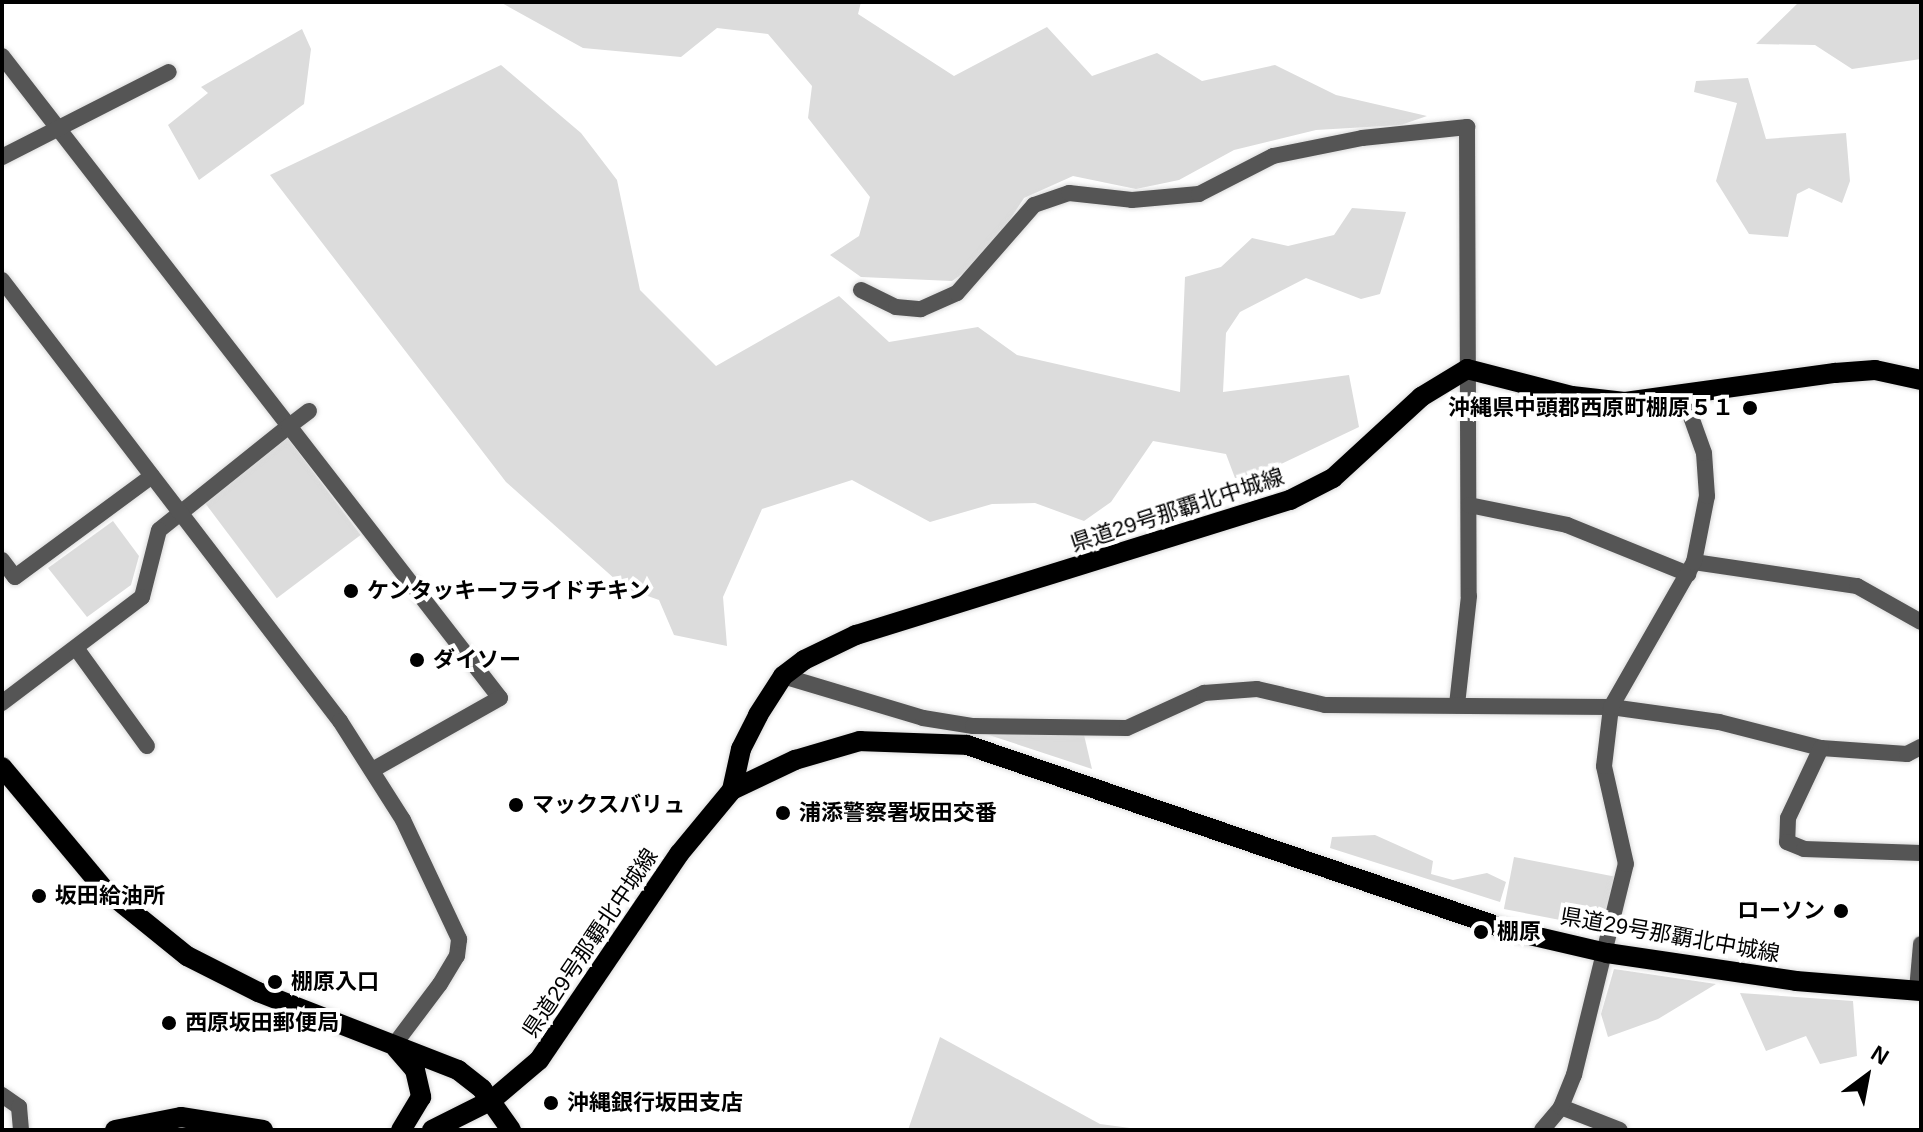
<!DOCTYPE html>
<html>
<head>
<meta charset="utf-8">
<style>
	body { margin:0 }
	#map { position:relative; width:1923px; height:1132px; overflow:hidden; background:#fff; font-family:Arial,"Noto Sans JP",sans-serif }
	div>[style] { position:absolute }
	.green>* { inset:0; background:#dcdcdc; transform-origin:0 0 }
	.roads { filter:drop-shadow(0 0 2px #dbdbdb) drop-shadow(0 0 2px #dbdbdb) }
	.minor>* { height:16px; margin:-8px; padding:0 8px; transform-origin:8px; border-radius:8px; background:#555 }
	.tertiary>* { height:16px; margin:-8px; padding:0 8px; transform-origin:8px; border-radius:8px; background:#555 }
	.primary>* { height:20px; margin:-10px; padding:0 10px; transform-origin:10px; border-radius:10px; background:#000 }
	.dots>* { width:22px; height:22px; translate:-50% -50%; box-sizing:border-box; border:4px solid #fff; border-radius:50% }
	span { translate:-50% -50%; white-space:nowrap; text-align:center; line-height:1.15; -webkit-text-stroke:8px #fff; paint-order:stroke }
	.poi-label { font-size:22px; color:#000; font-weight:700 }
	.right { translate:-100% -50%; text-align:right }
	.left { translate:0 -50%; text-align:left }
	.street-label { font-size:22px; color:#000 }
	.frame { position:absolute; inset:0; border:4px solid #000; pointer-events:none }
	.north { position:absolute; left:1827px; top:1036px; width:80px; height:80px; -webkit-text-stroke:6px #fff; paint-order:stroke; rotate:32deg; font-size:22px; font-weight:700; line-height:32px; text-align:center; color:#000 }
	.north::after { content:''; display:block; margin:auto; width:28px; height:36px; background:#000; clip-path:polygon(50% 0,100% 100%,50% 72%,0 100%) }
</style>
</head>
<body>
<div id="map">
	<div class="green">
		<i style="clip-path:polygon(500px 2px,861px 2px,858px 14px,954px 76px,1047px 27px,1092px 76px,1157px 53px,1202px 81px,1275px 65px,1336px 95px,1427px 116px,1401px 125px,1316px 130px,1234px 150px,1179px 180px,1136px 189px,1073px 176px,1024px 198px,984px 259px,952px 281px,861px 277px,830px 255px,859px 236px,870px 197px,808px 118px,812px 86px,768px 34px,717px 28px,681px 57px,583px 48px)"></i>
		<i style="clip-path:polygon(1799px 2px,1921px 2px,1921px 59px,1852px 69px,1815px 45px,1756px 44px)"></i>
		<i style="clip-path:polygon(302px 29px,311px 49px,304px 104px,199px 180px,168px 125px,208px 93px,201px 87px)"></i>
		<i style="clip-path:polygon(501px 65px,581px 133px,617px 180px,640px 290px,716px 366px,839px 296px,889px 342px,978px 327px,1017px 355px,1180px 392px,1185px 277px,1221px 267px,1252px 238px,1288px 246px,1334px 235px,1352px 208px,1406px 212px,1380px 294px,1361px 299px,1306px 278px,1240px 312px,1226px 333px,1223px 392px,1349px 375px,1359px 427px,1258px 475px,1235px 478px,1226px 454px,1153px 441px,1111px 502px,1084px 521px,1035px 503px,992px 504px,930px 522px,852px 480px,762px 509px,723px 597px,727px 646px,674px 635px,659px 600px,625px 588px,506px 482px,270px 175px)"></i>
		<i style="clip-path:polygon(1748px 78px,1766px 139px,1846px 133px,1850px 181px,1842px 203px,1809px 188px,1797px 194px,1788px 237px,1749px 234px,1716px 181px,1737px 103px,1694px 92px,1696px 81px)"></i>
		<i style="left:286px;top:436px;width:124px;height:105px;rotate:53deg"></i>
		<i style="clip-path:polygon(113px 521px,139px 556px,131px 585px,87px 617px,48px 568px)"></i>
		<i style="clip-path:polygon(983px 733px,1084px 735px,1092px 769px)"></i>
		<i style="clip-path:polygon(1375px 835px,1433px 861px,1431px 874px,1453px 880px,1487px 873px,1506px 882px,1500px 902px,1330px 848px,1332px 837px)"></i>
		<i style="left:1514px;top:857px;width:102px;height:53px;rotate:11deg"></i>
		<i style="clip-path:polygon(1614px 969px,1716px 984px,1658px 1019px,1608px 1037px,1601px 1014px)"></i>
		<i style="clip-path:polygon(1740px 993px,1853px 1001px,1857px 1056px,1820px 1064px,1806px 1036px,1766px 1051px)"></i>
		<i style="clip-path:polygon(940px 1037px,1100px 1124px,1145px 1130px,908px 1130px)"></i>
	</div>
	<div class="roads">
		<div class="minor">
			<i style="left:2px;top:56px;width:468px;rotate:52.2deg"></i>
			<i style="left:289px;top:426px;width:166px;rotate:141.3deg"></i>
			<i style="left:159px;top:530px;width:69px;rotate:104.2deg"></i>
			<i style="left:142px;top:597px;width:176px;rotate:142.9deg"></i>
			<i style="left:2px;top:157px;width:187px;rotate:-27deg"></i>
			<i style="left:861px;top:290px;width:39px;rotate:26deg"></i>
			<i style="left:896px;top:307px;width:25px;rotate:5deg"></i>
			<i style="left:921px;top:309px;width:39px;rotate:-24deg"></i>
			<i style="left:957px;top:293px;width:117px;rotate:-48.8deg"></i>
			<i style="left:1034px;top:205px;width:37px;rotate:-19deg"></i>
			<i style="left:1069px;top:193px;width:63px;rotate:6.3deg"></i>
			<i style="left:1132px;top:200px;width:67px;rotate:-5.1deg"></i>
			<i style="left:1199px;top:194px;width:83px;rotate:-27.2deg"></i>
			<i style="left:1273px;top:156px;width:91px;rotate:-11.4deg"></i>
			<i style="left:1362px;top:138px;width:106px;rotate:-6deg"></i>
			<i style="left:1467px;top:127px;width:469px;rotate:89.8deg"></i>
			<i style="left:1469px;top:596px;width:110px;rotate:96.3deg"></i>
			<i style="left:309px;top:411px;width:25px;rotate:143deg"></i>
			<i style="left:289px;top:426px;width:344px;rotate:52.2deg"></i>
			<i style="left:500px;top:698px;width:147px;rotate:150.6deg"></i>
			<i style="left:1469px;top:505px;width:100px;rotate:11.5deg"></i>
			<i style="left:1567px;top:525px;width:131px;rotate:22deg"></i>
			<i style="left:2px;top:560px;width:21px;rotate:53deg"></i>
			<i style="left:15px;top:577px;width:170px;rotate:-36.4deg"></i>
			<i style="left:1694px;top:562px;width:165px;rotate:8.4deg"></i>
			<i style="left:1857px;top:586px;width:73px;rotate:29.4deg"></i>
			<i style="left:76px;top:648px;width:121px;rotate:54.1deg"></i>
			<i style="left:783px;top:676px;width:146px;rotate:16.7deg"></i>
			<i style="left:923px;top:718px;width:51px;rotate:9.1deg"></i>
			<i style="left:973px;top:726px;width:154px;rotate:0.7deg"></i>
			<i style="left:1127px;top:728px;width:85px;rotate:-24.4deg"></i>
			<i style="left:1204px;top:693px;width:53px;rotate:-4.3deg"></i>
			<i style="left:1257px;top:689px;width:70px;rotate:13.2deg"></i>
			<i style="left:1325px;top:705px;width:286px;rotate:0.4deg"></i>
			<i style="left:1611px;top:707px;width:109px;rotate:7.9deg"></i>
			<i style="left:1719px;top:722px;width:105px;rotate:14.3deg"></i>
			<i style="left:1821px;top:748px;width:86px;rotate:4deg"></i>
			<i style="left:1907px;top:754px;width:16px;rotate:-27deg"></i>
			<i style="left:1821px;top:748px;width:77px;rotate:115.2deg"></i>
			<i style="left:1788px;top:818px;width:24px;rotate:92deg"></i>
			<i style="left:1787px;top:842px;width:18px;rotate:22deg"></i>
			<i style="left:1804px;top:849px;width:117px;rotate:2deg"></i>
			<i style="left:1917px;top:990px;width:46px;rotate:-85deg"></i>
			<i style="left:394px;top:1045px;width:76px;rotate:-53deg"></i>
			<i style="left:440px;top:984px;width:33px;rotate:-59deg"></i>
			<i style="left:457px;top:956px;width:17px;rotate:-83deg"></i>
			<i style="left:2px;top:1095px;width:21px;rotate:35deg"></i>
			<i style="left:19px;top:1107px;width:23px;rotate:85deg"></i>
			<i style="left:1561px;top:1107px;width:63px;rotate:21.3deg"></i>
			<i style="left:1542px;top:1130px;width:30px;rotate:-50deg"></i>
			<i style="left:1561px;top:1107px;width:35px;rotate:-68deg"></i>
			<i style="left:1574px;top:1075px;width:217px;rotate:-76.2deg"></i>
			<i style="left:1626px;top:864px;width:100px;rotate:-102.7deg"></i>
			<i style="left:1604px;top:766px;width:59px;rotate:-83.2deg"></i>
			<i style="left:1611px;top:707px;width:167px;rotate:-60.2deg"></i>
			<i style="left:1694px;top:562px;width:67px;rotate:-78.9deg"></i>
			<i style="left:1707px;top:496px;width:43px;rotate:-94deg"></i>
			<i style="left:1704px;top:453px;width:59px;rotate:-109.7deg"></i>
		</div>
		<div class="tertiary">
			<i style="left:2px;top:280px;width:556px;rotate:52.53deg"></i>
			<i style="left:340px;top:721px;width:117px;rotate:57.5deg"></i>
			<i style="left:403px;top:820px;width:132px;rotate:64.8deg"></i>
		</div>
		<div class="primary">
			<i style="left:2px;top:767px;width:158px;rotate:50.1deg"></i>
			<i style="left:103px;top:888px;width:108px;rotate:39deg"></i>
			<i style="left:187px;top:956px;width:80px;rotate:26.9deg"></i>
			<i style="left:258px;top:992px;width:215px;rotate:21.3deg"></i>
			<i style="left:458px;top:1070px;width:31px;rotate:38deg"></i>
			<i style="left:482px;top:1089px;width:50px;rotate:54.7deg"></i>
			<i style="left:732px;top:790px;width:42px;rotate:-77.6deg"></i>
			<i style="left:741px;top:749px;width:38px;rotate:-63deg"></i>
			<i style="left:758px;top:715px;width:46px;rotate:-57.3deg"></i>
			<i style="left:783px;top:676px;width:26px;rotate:-37deg"></i>
			<i style="left:804px;top:660px;width:58px;rotate:-25.7deg"></i>
			<i style="left:856px;top:635px;width:455px;rotate:-17.3deg"></i>
			<i style="left:1290px;top:500px;width:48px;rotate:-27.1deg"></i>
			<i style="left:1333px;top:478px;width:120px;rotate:-42.6deg"></i>
			<i style="left:1421px;top:397px;width:54px;rotate:-31.3deg"></i>
			<i style="left:1467px;top:369px;width:108px;rotate:14.4deg"></i>
			<i style="left:1572px;top:396px;width:53px;rotate:6.5deg"></i>
			<i style="left:1625px;top:402px;width:212px;rotate:-7.9deg"></i>
			<i style="left:1835px;top:373px;width:40px;rotate:-4.3deg"></i>
			<i style="left:1875px;top:370px;width:47px;rotate:12.3deg"></i>
			<i style="left:396px;top:1048px;width:29px;rotate:49deg"></i>
			<i style="left:415px;top:1070px;width:28px;rotate:77deg"></i>
			<i style="left:421px;top:1097px;width:39px;rotate:121deg"></i>
			<i style="left:115px;top:1130px;width:67px;rotate:-11.1deg"></i>
			<i style="left:181px;top:1117px;width:83px;rotate:9deg"></i>
			<i style="left:432px;top:1130px;width:67px;rotate:-26.6deg"></i>
			<i style="left:492px;top:1100px;width:62px;rotate:-40.4deg"></i>
			<i style="left:539px;top:1060px;width:249px;rotate:-55.8deg"></i>
			<i style="left:679px;top:854px;width:83px;rotate:-50.4deg"></i>
			<i style="left:732px;top:790px;width:70px;rotate:-25.5deg"></i>
			<i style="left:795px;top:760px;width:68px;rotate:-16.3deg"></i>
			<i style="left:860px;top:741px;width:107px;rotate:2.1deg"></i>
			<i style="left:967px;top:745px;width:572px;rotate:18.88deg"></i>
			<i style="left:1508px;top:930px;width:102px;rotate:13.1deg"></i>
			<i style="left:1607px;top:953px;width:191px;rotate:8.4deg"></i>
			<i style="left:1796px;top:981px;width:125px;rotate:4.6deg"></i>
		</div>
	</div>
	<div class="dots">
		<i style="left:1750px;top:408px;background:#000"></i>
		<i style="left:351px;top:591px;background:#000"></i>
		<i style="left:417px;top:660px;background:#000"></i>
		<i style="left:516px;top:805px;background:#000"></i>
		<i style="left:783px;top:813px;background:#000"></i>
		<i style="left:39px;top:896px;background:#000"></i>
		<i style="left:1841px;top:911px;background:#000"></i>
		<i style="left:1481px;top:932px;background:#000"></i>
		<i style="left:275px;top:982px;background:#000"></i>
		<i style="left:169px;top:1023px;background:#000"></i>
		<i style="left:551px;top:1103px;background:#000"></i>
	</div>
	<div class="poi-label">
		<span class="right" style="left:1734px;top:408px">沖縄県中頭郡西原町棚原５１</span>
		<span class="left" style="left:367px;top:591px">ケンタッキーフライドチキン</span>
		<span class="left" style="left:433px;top:660px">ダイソー</span>
		<span class="left" style="left:532px;top:805px">マックスバリュ</span>
		<span class="left" style="left:799px;top:813px">浦添警察署坂田交番</span>
		<span class="left" style="left:55px;top:896px">坂田給油所</span>
		<span class="right" style="left:1825px;top:911px">ローソン</span>
		<span class="left" style="left:1497px;top:932px">棚原</span>
		<span class="left" style="left:291px;top:982px">棚原入口</span>
		<span class="left" style="left:185px;top:1023px">西原坂田郵便局</span>
		<span class="left" style="left:567px;top:1103px">沖縄銀行坂田支店</span>
	</div>
	<div class="street-label">
		<span style="left:1177px;top:510px;rotate:-18deg">県道29号那覇北中城線</span>
		<span style="left:1670px;top:935px;rotate:10deg">県道29号那覇北中城線</span>
		<span style="left:590px;top:943px;rotate:-56deg">県道29号那覇北中城線</span>
	</div>
	<div class="frame"></div>
	<div class="north">N</div>
</div>
</body>
</html>
